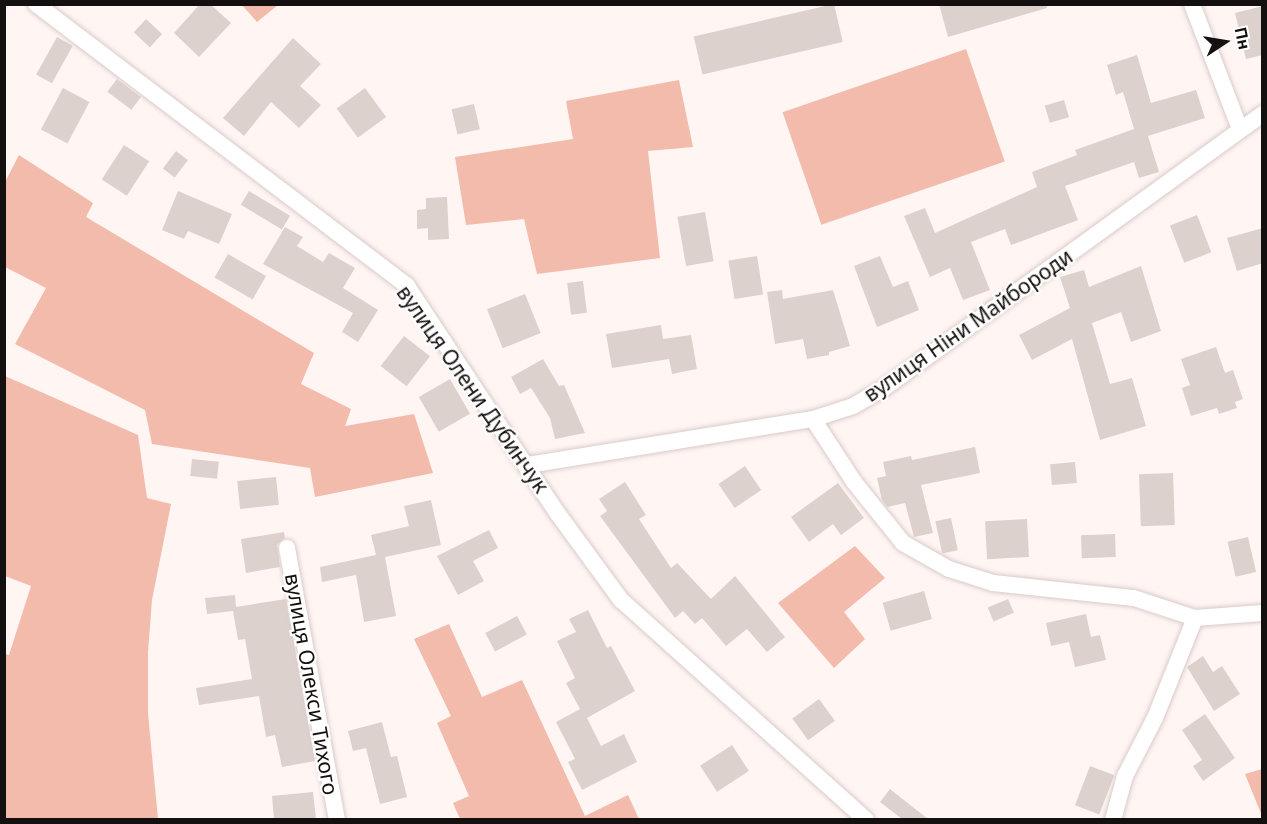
<!DOCTYPE html>
<html>
<head>
<meta charset="utf-8">
<style>
	body { margin:0 }
	#map { position:relative; width:1267px; height:824px; overflow:hidden; background:#fff5f3; font-family:"Noto Sans",sans-serif }
	div>[style] { position:absolute }
	.green>* { inset:0; background:#f3bbab; transform-origin:0 0 }
	.building>* { inset:0; background:#ddd1ce; transform-origin:0 0 }
	.roads { filter:drop-shadow(0 0 2px #d8ccc9) drop-shadow(0 0 2px #d8ccc9) }
	.street>* { height:16px; margin:-8px; padding:0 8px; transform-origin:8px; border-radius:8px; background:#fff }
	span { translate:-50% -50%; white-space:nowrap; text-align:center; line-height:1.15; -webkit-text-stroke:4.5px #fff; paint-order:stroke }
	.street-label { font-size:21px; color:#14100f }
	.frame { position:absolute; inset:0; border:6px solid #14100f; pointer-events:none }
	.north { position:absolute; left:1195px; top:12px; width:60px; height:60px; -webkit-text-stroke:4px #fff; paint-order:stroke; rotate:78deg; font-size:16px; font-weight:700; line-height:24px; text-align:center; color:#14100f }
	.north::after { content:''; display:block; margin:auto; width:21px; height:27px; background:#14100f; clip-path:polygon(50% 0,100% 100%,50% 72%,0 100%) }
</style>
</head>
<body>
<div id="map">
	<div class="green">
		<i style="clip-path:polygon(242px 5px,278px 5px,257px 22px)"></i>
		<i style="left:966px;top:49px;width:119px;height:194px;rotate:71deg"></i>
		<i style="clip-path:polygon(679px 80px,693px 147px,648px 151px,660px 258px,537px 274px,524px 219px,466px 225px,455px 157px,573px 139px,566px 101px)"></i>
		<i style="clip-path:polygon(19px 155px,93px 203px,86px 217px,314px 353px,301px 384px,351px 409px,345px 426px,414px 414px,433px 473px,315px 497px,310px 468px,152px 444px,145px 410px,15px 344px,46px 288px,5px 267px,5px 182px)"></i>
		<i style="clip-path:polygon(5px 376px,138px 435px,147px 498px,171px 504px,152px 600px,148px 652px,148px 713px,158px 819px,5px 819px,5px 654px,9px 655px,31px 586px,5px 576px)"></i>
		<i style="clip-path:polygon(855px 546px,885px 578px,844px 612px,865px 639px,834px 668px,778px 603px)"></i>
		<i style="clip-path:polygon(449px 624px,482px 697px,522px 680px,585px 816px,628px 795px,639px 819px,460px 819px,453px 803px,469px 796px,437px 723px,451px 716px,414px 639px)"></i>
		<i style="clip-path:polygon(1262px 769px,1262px 816px,1245px 774px)"></i>
	</div>
	<div class="building">
		<i style="clip-path:polygon(200px 4px,210px 4px,231px 23px,199px 57px,174px 33px)"></i>
		<i style="left:834px;top:4px;width:39px;height:144px;rotate:77deg"></i>
		<i style="clip-path:polygon(939px 4px,1046px 4px,1047px 8px,948px 37px)"></i>
		<i style="clip-path:polygon(1263px 6px,1263px 55px,1246px 59px,1235px 13px)"></i>
		<i style="left:146px;top:19px;width:22px;height:18px;rotate:43deg"></i>
		<i style="left:57px;top:37px;width:18px;height:43px;rotate:29deg"></i>
		<i style="clip-path:polygon(293px 38px,321px 64px,300px 86px,321px 105px,299px 128px,271px 102px,244px 136px,223px 118px)"></i>
		<i style="clip-path:polygon(1137px 55px,1151px 103px,1196px 90px,1205px 118px,1148px 136px,1159px 172px,1139px 178px,1134px 162px,1065px 186px,1078px 220px,1011px 245px,1005px 229px,971px 242px,990px 290px,963px 300px,950px 268px,930px 277px,904px 216px,925px 208px,935px 233px,1037px 187px,1032px 172px,1077px 155px,1075px 150px,1134px 129px,1123px 92px,1116px 95px,1107px 65px)"></i>
		<i style="left:117px;top:79px;width:30px;height:16px;rotate:37deg"></i>
		<i style="left:63px;top:88px;width:30px;height:47px;rotate:28deg"></i>
		<i style="left:365px;top:88px;width:36px;height:35px;rotate:54deg"></i>
		<i style="left:1064px;top:100px;width:18px;height:20px;rotate:74deg"></i>
		<i style="left:474px;top:104px;width:26px;height:23px;rotate:77deg"></i>
		<i style="left:124px;top:145px;width:30px;height:41px;rotate:33deg"></i>
		<i style="left:176px;top:151px;width:15px;height:22px;rotate:37deg"></i>
		<i style="clip-path:polygon(178px 191px,232px 214px,219px 244px,188px 231px,184px 239px,162px 230px)"></i>
		<i style="left:249px;top:191px;width:48px;height:16px;rotate:31deg"></i>
		<i style="clip-path:polygon(447px 197px,449px 239px,428px 240px,428px 228px,417px 229px,417px 210px,426px 209px,426px 198px)"></i>
		<i style="left:705px;top:212px;width:50px;height:28px;rotate:80deg"></i>
		<i style="left:1197px;top:215px;width:40px;height:29px;rotate:69deg"></i>
		<i style="clip-path:polygon(285px 227px,303px 237px,297px 246px,323px 262px,329px 253px,355px 268px,343px 288px,378px 310px,358px 342px,342px 332px,353px 313px,263px 264px)"></i>
		<i style="clip-path:polygon(1263px 228px,1263px 263px,1237px 271px,1227px 238px)"></i>
		<i style="left:228px;top:254px;width:44px;height:27px;rotate:30deg"></i>
		<i style="left:757px;top:256px;width:39px;height:29px;rotate:81deg"></i>
		<i style="clip-path:polygon(880px 256px,893px 287px,908px 281px,919px 310px,877px 327px,854px 266px)"></i>
		<i style="clip-path:polygon(1141px 266px,1161px 331px,1131px 342px,1121px 312px,1092px 323px,1110px 384px,1132px 378px,1146px 426px,1100px 440px,1072px 339px,1032px 360px,1019px 335px,1070px 308px,1060px 277px,1084px 270px,1089px 287px)"></i>
		<i style="left:583px;top:281px;width:32px;height:16px;rotate:83deg"></i>
		<i style="clip-path:polygon(782px 290px,783px 299px,833px 290px,850px 346px,829px 352px,829px 355px,807px 359px,803px 339px,775px 344px,767px 292px)"></i>
		<i style="left:525px;top:294px;width:42px;height:41px;rotate:68deg"></i>
		<i style="clip-path:polygon(661px 325px,663px 339px,691px 335px,697px 369px,672px 374px,669px 359px,612px 368px,606px 334px)"></i>
		<i style="left:404px;top:336px;width:33px;height:38px;rotate:38deg"></i>
		<i style="clip-path:polygon(1216px 347px,1225px 373px,1233px 370px,1243px 399px,1235px 402px,1237px 408px,1219px 414px,1217px 408px,1191px 416px,1182px 388px,1190px 385px,1181px 359px)"></i>
		<i style="clip-path:polygon(543px 359px,559px 386px,564px 385px,585px 433px,555px 439px,550px 418px,531px 388px,520px 394px,511px 377px)"></i>
		<i style="left:450px;top:379px;width:40px;height:36px;rotate:60deg"></i>
		<i style="clip-path:polygon(975px 447px,980px 473px,921px 485px,933px 533px,914px 537px,905px 503px,887px 507px,882px 500px,877px 478px,886px 476px,883px 462px,911px 456px,912px 460px)"></i>
		<i style="left:192px;top:459px;width:27px;height:17px;rotate:6deg"></i>
		<i style="left:1075px;top:462px;width:21px;height:25px;rotate:85deg"></i>
		<i style="left:745px;top:466px;width:29px;height:32px;rotate:56deg"></i>
		<i style="left:1173px;top:473px;width:52px;height:34px;rotate:88deg"></i>
		<i style="left:276px;top:477px;width:28px;height:39px;rotate:84deg"></i>
		<i style="clip-path:polygon(625px 482px,646px 515px,639px 519px,671px 568px,677px 563px,711px 599px,735px 576px,785px 637px,767px 652px,747px 629px,726px 646px,702px 618px,695px 624px,683px 611px,675px 618px,600px 516px,607px 511px,599px 499px)"></i>
		<i style="clip-path:polygon(838px 483px,864px 518px,841px 535px,833px 524px,809px 542px,791px 517px)"></i>
		<i style="clip-path:polygon(431px 500px,441px 545px,385px 557px,396px 616px,364px 622px,356px 575px,322px 582px,320px 567px,376px 555px,371px 535px,409px 526px,404px 506px)"></i>
		<i style="left:951px;top:518px;width:33px;height:16px;rotate:78deg"></i>
		<i style="left:1027px;top:519px;width:38px;height:42px;rotate:87deg"></i>
		<i style="clip-path:polygon(489px 530px,498px 548px,473px 561px,484px 581px,458px 595px,437px 556px)"></i>
		<i style="clip-path:polygon(284px 532px,285px 538px,277px 545px,280px 567px,246px 573px,241px 539px)"></i>
		<i style="left:1115px;top:534px;width:23px;height:34px;rotate:88deg"></i>
		<i style="left:1248px;top:537px;width:36px;height:21px;rotate:77deg"></i>
		<i style="left:924px;top:591px;width:29px;height:43px;rotate:74deg"></i>
		<i style="clip-path:polygon(235px 595px,236px 607px,286px 599px,315px 761px,282px 767px,275px 735px,266px 737px,259px 696px,199px 705px,196px 688px,252px 679px,245px 639px,238px 640px,233px 611px,207px 614px,205px 598px)"></i>
		<i style="left:1008px;top:599px;width:15px;height:22px;rotate:67deg"></i>
		<i style="clip-path:polygon(588px 610px,607px 648px,611px 646px,635px 691px,587px 718px,601px 746px,624px 734px,637px 762px,582px 790px,568px 762px,575px 759px,556px 722px,580px 709px,566px 683px,575px 678px,557px 641px,576px 632px,569px 619px)"></i>
		<i style="clip-path:polygon(1086px 614px,1091px 637px,1100px 635px,1106px 660px,1075px 667px,1069px 642px,1051px 646px,1046px 623px)"></i>
		<i style="left:517px;top:616px;width:21px;height:36px;rotate:62deg"></i>
		<i style="clip-path:polygon(1203px 656px,1213px 672px,1222px 666px,1240px 694px,1214px 711px,1187px 667px)"></i>
		<i style="left:819px;top:699px;width:27px;height:33px;rotate:54deg"></i>
		<i style="clip-path:polygon(1205px 714px,1235px 758px,1203px 781px,1193px 766px,1202px 760px,1182px 730px)"></i>
		<i style="clip-path:polygon(382px 722px,391px 757px,397px 756px,407px 797px,380px 804px,366px 748px,353px 751px,348px 731px)"></i>
		<i style="left:732px;top:745px;width:31px;height:38px;rotate:57deg"></i>
		<i style="left:1090px;top:766px;width:26px;height:42px;rotate:21deg"></i>
		<i style="clip-path:polygon(890px 789px,928px 819px,902px 819px,880px 802px)"></i>
		<i style="clip-path:polygon(313px 792px,316px 819px,274px 819px,272px 796px)"></i>
	</div>
	<div class="roads">
		<div class="street">
			<i style="left:36px;top:4px;width:466px;rotate:37.2deg"></i>
			<i style="left:407px;top:286px;width:273px;rotate:56.5deg"></i>
			<i style="left:558px;top:514px;width:107px;rotate:53.8deg"></i>
			<i style="left:621px;top:600px;width:329px;rotate:41.9deg"></i>
			<i style="left:1192px;top:4px;width:134px;rotate:69deg"></i>
			<i style="left:813px;top:419px;width:75px;rotate:56.9deg"></i>
			<i style="left:854px;top:482px;width:78px;rotate:51.2deg"></i>
			<i style="left:903px;top:543px;width:53px;rotate:29.5deg"></i>
			<i style="left:949px;top:569px;width:46px;rotate:17.7deg"></i>
			<i style="left:993px;top:583px;width:142px;rotate:6.1deg"></i>
			<i style="left:1134px;top:598px;width:64px;rotate:18.2deg"></i>
			<i style="left:1195px;top:618px;width:67px;rotate:-4.3deg"></i>
			<i style="left:528px;top:465px;width:289px;rotate:-9.2deg"></i>
			<i style="left:813px;top:419px;width:42px;rotate:-18deg"></i>
			<i style="left:853px;top:406px;width:36px;rotate:-30deg"></i>
			<i style="left:884px;top:388px;width:467px;rotate:-35.9deg"></i>
			<i style="left:287px;top:548px;width:277px;rotate:79.6deg"></i>
			<i style="left:1113px;top:820px;width:46px;rotate:-74.7deg"></i>
			<i style="left:1125px;top:776px;width:65px;rotate:-62.7deg"></i>
			<i style="left:1155px;top:718px;width:108px;rotate:-68.2deg"></i>
		</div>
	</div>
	<div class="street-label">
		<span style="left:968px;top:325px;rotate:-35deg">вулиця Ніни Майбороди</span>
		<span style="left:473px;top:389px;rotate:55deg">вулиця Олени Дубинчук</span>
		<span style="left:312px;top:684px;rotate:80deg">вулиця Олекси Тихого</span>
	</div>
	<div class="frame"></div>
	<div class="north">Пн</div>
</div>
</body>
</html>
